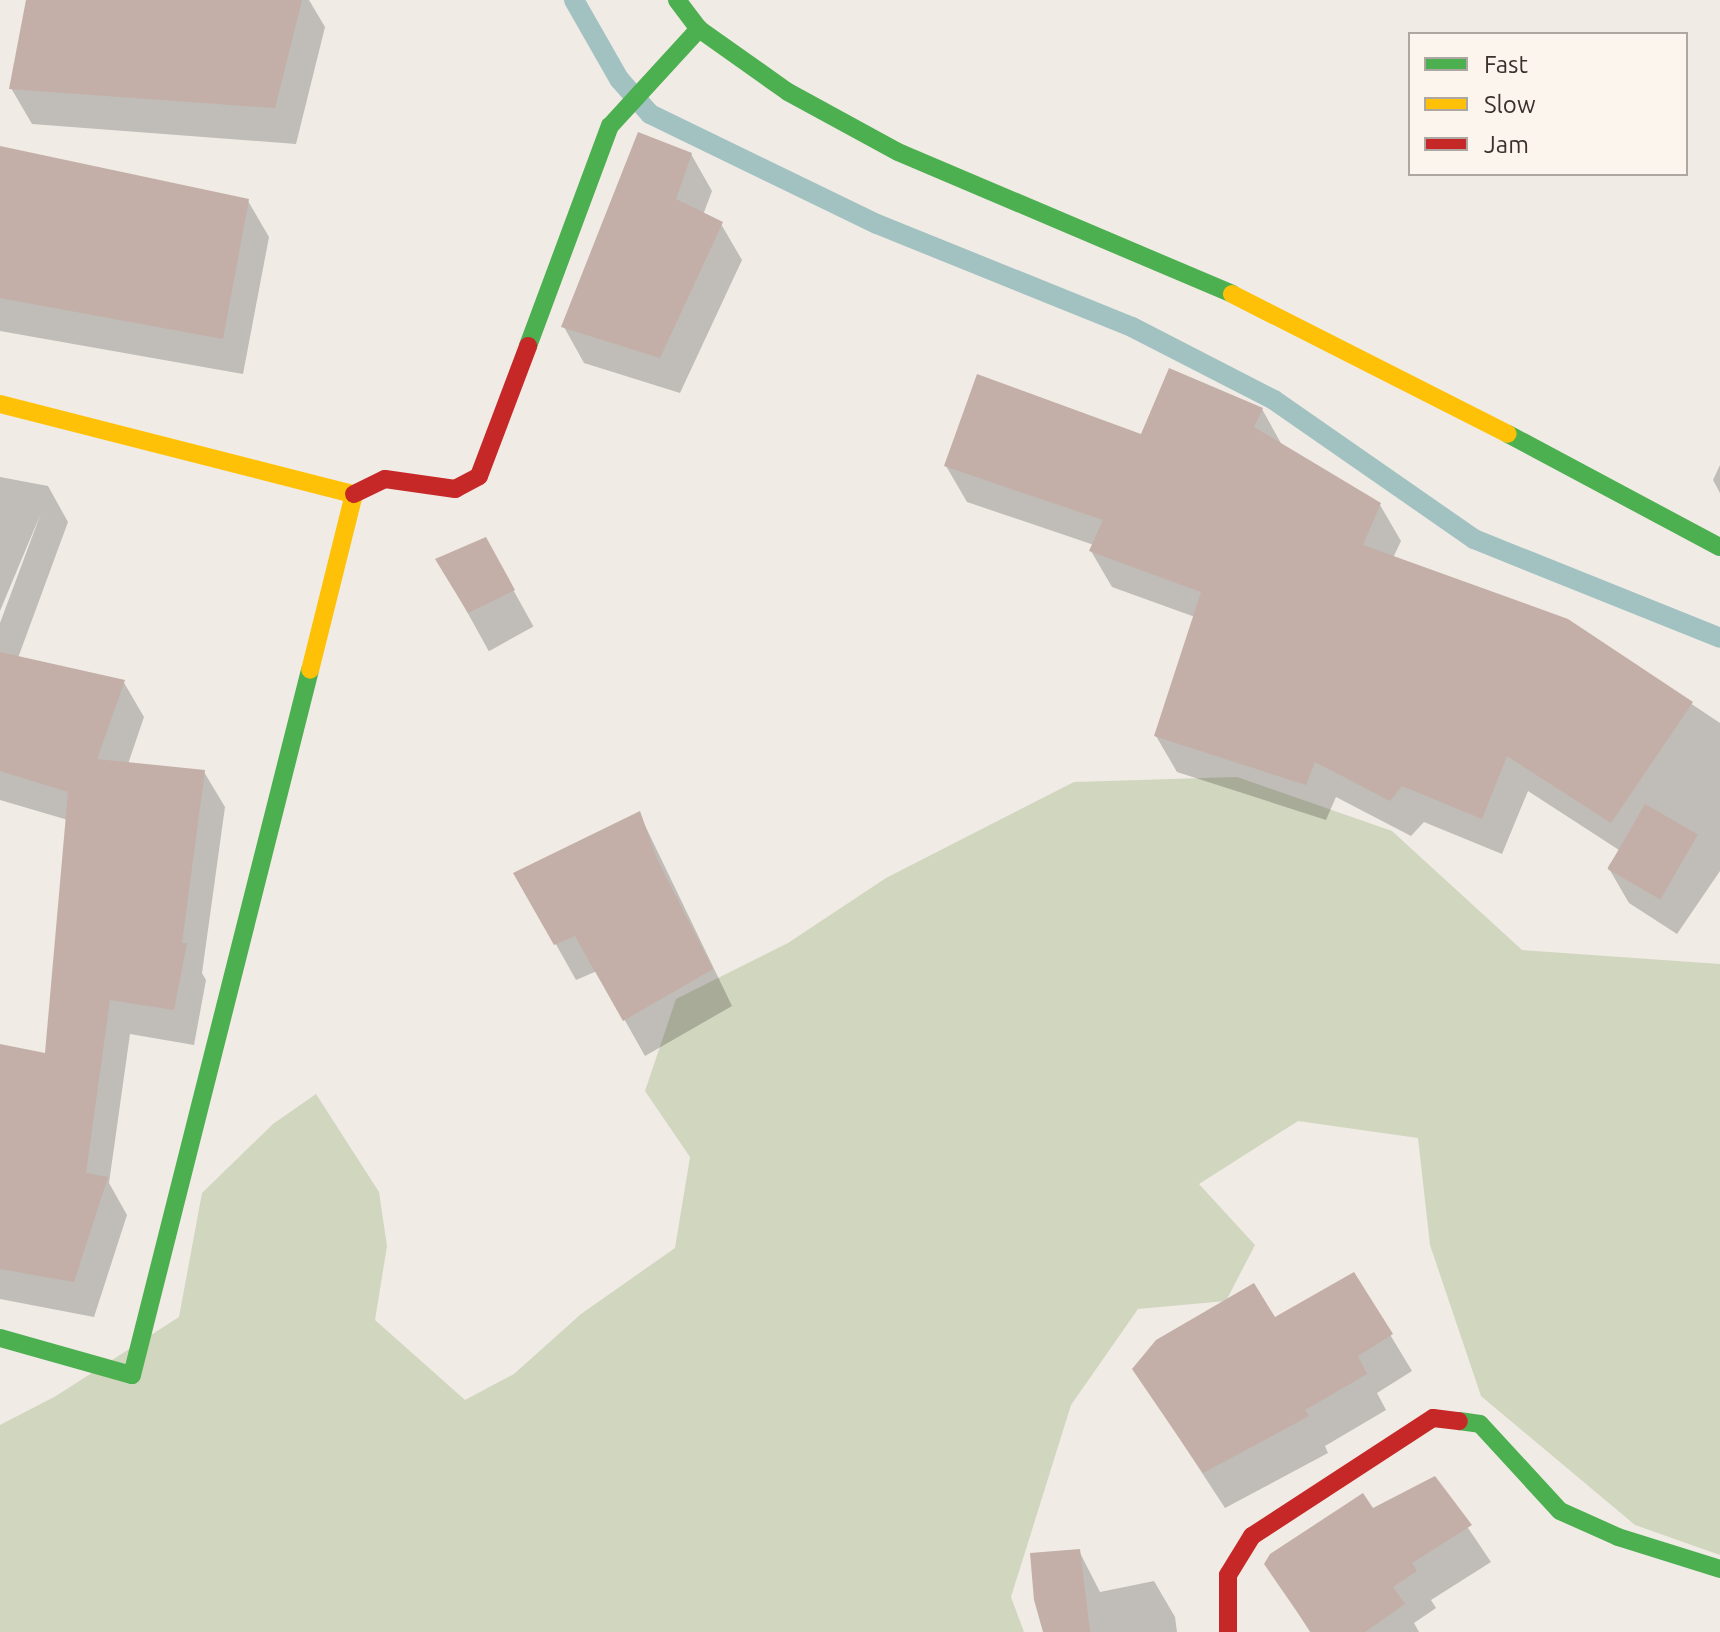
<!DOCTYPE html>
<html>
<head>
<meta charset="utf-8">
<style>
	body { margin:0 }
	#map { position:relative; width:1720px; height:1632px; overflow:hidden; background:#f0ebe5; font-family:Ubuntu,sans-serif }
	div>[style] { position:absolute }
	.green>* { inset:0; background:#d1d6bf }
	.shadow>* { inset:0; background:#0003; transform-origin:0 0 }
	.stream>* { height:20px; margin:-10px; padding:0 10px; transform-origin:10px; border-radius:10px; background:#a1c2c1 }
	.building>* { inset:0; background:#c3afa7; transform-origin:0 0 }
	.fast>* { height:18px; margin:-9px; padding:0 9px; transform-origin:9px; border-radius:9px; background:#4caf50 }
	.slow>* { height:18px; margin:-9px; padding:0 9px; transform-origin:9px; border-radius:9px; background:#ffc107 }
	.jam>* { height:18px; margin:-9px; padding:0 9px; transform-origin:9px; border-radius:9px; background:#c62828 }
	span { translate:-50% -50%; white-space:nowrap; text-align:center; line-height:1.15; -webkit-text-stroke:8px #fbf5ee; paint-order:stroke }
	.legend { position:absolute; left:1408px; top:32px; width:280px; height:144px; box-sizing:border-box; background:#fbf5ee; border:2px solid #aea6a0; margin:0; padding:10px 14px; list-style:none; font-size:24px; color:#3b302b }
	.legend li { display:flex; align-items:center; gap:16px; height:40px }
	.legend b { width:40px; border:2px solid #aea6a0 }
</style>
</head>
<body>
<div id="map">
	<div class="green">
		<i style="clip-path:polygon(1237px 777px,1392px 831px,1522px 950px,1720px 964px,1720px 1555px,1635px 1525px,1481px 1396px,1430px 1245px,1418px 1138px,1298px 1121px,1199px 1184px,1255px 1245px,1226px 1301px,1138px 1309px,1071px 1405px,1011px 1597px,1024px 1632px,0 1632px,0 1425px,56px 1396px,179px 1317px,202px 1193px,273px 1124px,316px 1094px,379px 1192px,387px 1246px,375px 1320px,465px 1400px,514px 1374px,581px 1314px,675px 1248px,690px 1157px,645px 1091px,676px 999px,788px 943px,886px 878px,1074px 782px)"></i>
	</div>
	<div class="shadow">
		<i style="clip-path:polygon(28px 0,309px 0,325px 27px,296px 144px,32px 124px,11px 88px)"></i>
		<i style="clip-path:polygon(0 148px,248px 201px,269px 237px,243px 374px,0 331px)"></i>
		<i style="clip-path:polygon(691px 154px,712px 191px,703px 215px,721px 224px,742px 260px,680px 393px,584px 363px,564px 327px)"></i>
		<i style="clip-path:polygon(1262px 409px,1283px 447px,1380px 505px,1401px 541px,1393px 558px,1567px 621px,1720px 723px,1720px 871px,1677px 934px,1629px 903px,1608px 867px,1619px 850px,1528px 791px,1502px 854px,1424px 822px,1411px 836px,1336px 797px,1326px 820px,1177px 772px,1156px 736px,1195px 617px,1112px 587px,1091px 551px,1094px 545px,967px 502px,946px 466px,1142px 436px)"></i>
		<i style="clip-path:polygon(1720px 465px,1720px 493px,1713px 480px)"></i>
		<i style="clip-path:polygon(0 477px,48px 486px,68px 522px,18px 658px,123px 681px,144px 717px,128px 764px,204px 772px,225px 807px,202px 973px,206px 980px,194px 1045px,130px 1034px,109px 1183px,127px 1215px,94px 1317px,0 1299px,0 1046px,47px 1056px,68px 820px,0 800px,0 623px,41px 513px,0 611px)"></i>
		<i style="left:485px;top:539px;width:100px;height:51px;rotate:61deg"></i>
		<i style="clip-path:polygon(639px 813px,732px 1006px,645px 1056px,597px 971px,576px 980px,516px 873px)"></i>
		<i style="clip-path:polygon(1354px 1275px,1412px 1371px,1377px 1393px,1386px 1410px,1325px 1446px,1328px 1453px,1225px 1508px,1134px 1369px,1274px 1319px)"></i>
		<i style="clip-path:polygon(1435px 1479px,1491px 1562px,1431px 1600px,1436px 1608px,1414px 1623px,1419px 1632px,1310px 1632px,1267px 1564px)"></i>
		<i style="clip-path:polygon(1079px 1551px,1100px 1592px,1154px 1581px,1175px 1617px,1177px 1632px,1045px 1632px)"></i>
	</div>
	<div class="stream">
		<i style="left:574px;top:0;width:91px;rotate:60.3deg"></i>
		<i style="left:619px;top:79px;width:47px;rotate:48.5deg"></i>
		<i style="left:650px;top:114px;width:252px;rotate:25.9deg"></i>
		<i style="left:877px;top:224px;width:275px;rotate:22deg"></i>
		<i style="left:1132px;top:327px;width:160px;rotate:27.2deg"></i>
		<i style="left:1274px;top:400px;width:244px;rotate:34.8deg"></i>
		<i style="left:1474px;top:539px;width:265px;rotate:21.9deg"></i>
	</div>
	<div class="building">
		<i style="clip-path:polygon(26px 0,302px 0,275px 108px,9px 89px)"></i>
		<i style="clip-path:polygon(638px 132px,692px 153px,676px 199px,723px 222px,660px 358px,561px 327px)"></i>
		<i style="clip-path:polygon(0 146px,249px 199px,223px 339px,0 298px)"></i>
		<i style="clip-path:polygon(1169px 368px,1263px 408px,1254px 427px,1381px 503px,1363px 545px,1568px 619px,1693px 702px,1611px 823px,1507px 756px,1482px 819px,1402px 786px,1390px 801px,1315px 762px,1306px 785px,1154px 736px,1201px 592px,1089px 551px,1103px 520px,944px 466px,977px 374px,1141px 434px)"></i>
		<i style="clip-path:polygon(486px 537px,515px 590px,468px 613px,435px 559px)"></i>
		<i style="clip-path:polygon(0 652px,125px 680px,97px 759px,205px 770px,182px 943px,187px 943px,174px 1010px,110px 1000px,86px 1173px,108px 1177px,74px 1282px,0 1269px,0 1044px,45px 1053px,68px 792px,0 771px)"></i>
		<i style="left:1645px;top:804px;width:61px;height:75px;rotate:30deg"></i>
		<i style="clip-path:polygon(640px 811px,657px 859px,713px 969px,623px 1021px,575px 936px,554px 945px,513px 873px)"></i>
		<i style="clip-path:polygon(1354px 1272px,1393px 1334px,1358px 1356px,1367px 1374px,1305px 1410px,1309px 1416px,1203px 1473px,1132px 1369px,1156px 1340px,1254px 1283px,1275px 1317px)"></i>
		<i style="clip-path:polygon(1435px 1476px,1472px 1525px,1412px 1563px,1417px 1571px,1393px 1587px,1405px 1604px,1365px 1632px,1311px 1632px,1264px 1564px,1270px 1554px,1363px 1493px,1373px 1508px)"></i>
		<i style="clip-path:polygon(1080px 1549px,1090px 1632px,1043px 1632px,1034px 1600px,1030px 1553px)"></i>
	</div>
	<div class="fast">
		<i style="left:677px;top:0;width:36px;rotate:53deg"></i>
		<i style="left:699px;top:29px;width:109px;rotate:35.3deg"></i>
		<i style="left:788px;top:92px;width:125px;rotate:28.6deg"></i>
		<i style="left:898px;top:152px;width:363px;rotate:23deg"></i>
		<i style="left:528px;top:346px;width:235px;rotate:-69.6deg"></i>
		<i style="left:610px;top:126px;width:132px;rotate:-47.5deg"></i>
		<i style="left:1508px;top:434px;width:240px;rotate:28.1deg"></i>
		<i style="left:0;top:1338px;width:137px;rotate:15.7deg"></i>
		<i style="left:132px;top:1375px;width:727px;rotate:-75.83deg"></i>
		<i style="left:1459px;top:1421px;width:21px;rotate:8deg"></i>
		<i style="left:1480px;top:1424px;width:118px;rotate:47.4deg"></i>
		<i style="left:1560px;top:1511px;width:64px;rotate:24.1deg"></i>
		<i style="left:1618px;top:1537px;width:107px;rotate:17.4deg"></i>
	</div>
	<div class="slow">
		<i style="left:1232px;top:294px;width:309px;rotate:26.9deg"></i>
		<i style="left:0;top:404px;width:365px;rotate:14.3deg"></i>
		<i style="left:354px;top:494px;width:181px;rotate:104deg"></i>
	</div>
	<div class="jam">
		<i style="left:354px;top:494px;width:34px;rotate:-26deg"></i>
		<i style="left:385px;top:479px;width:71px;rotate:8.1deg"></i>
		<i style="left:455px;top:489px;width:27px;rotate:-28deg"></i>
		<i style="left:479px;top:476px;width:139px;rotate:-69.3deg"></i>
		<i style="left:1228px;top:1632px;width:57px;rotate:-90deg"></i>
		<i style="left:1228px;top:1575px;width:46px;rotate:-58.4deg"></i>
		<i style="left:1252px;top:1536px;width:216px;rotate:-33.1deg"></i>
		<i style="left:1433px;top:1418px;width:26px;rotate:7deg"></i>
	</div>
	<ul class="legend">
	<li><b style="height:10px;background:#4caf50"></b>Fast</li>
	<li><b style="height:10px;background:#ffc107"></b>Slow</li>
	<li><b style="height:10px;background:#c62828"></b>Jam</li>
	</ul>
</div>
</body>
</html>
